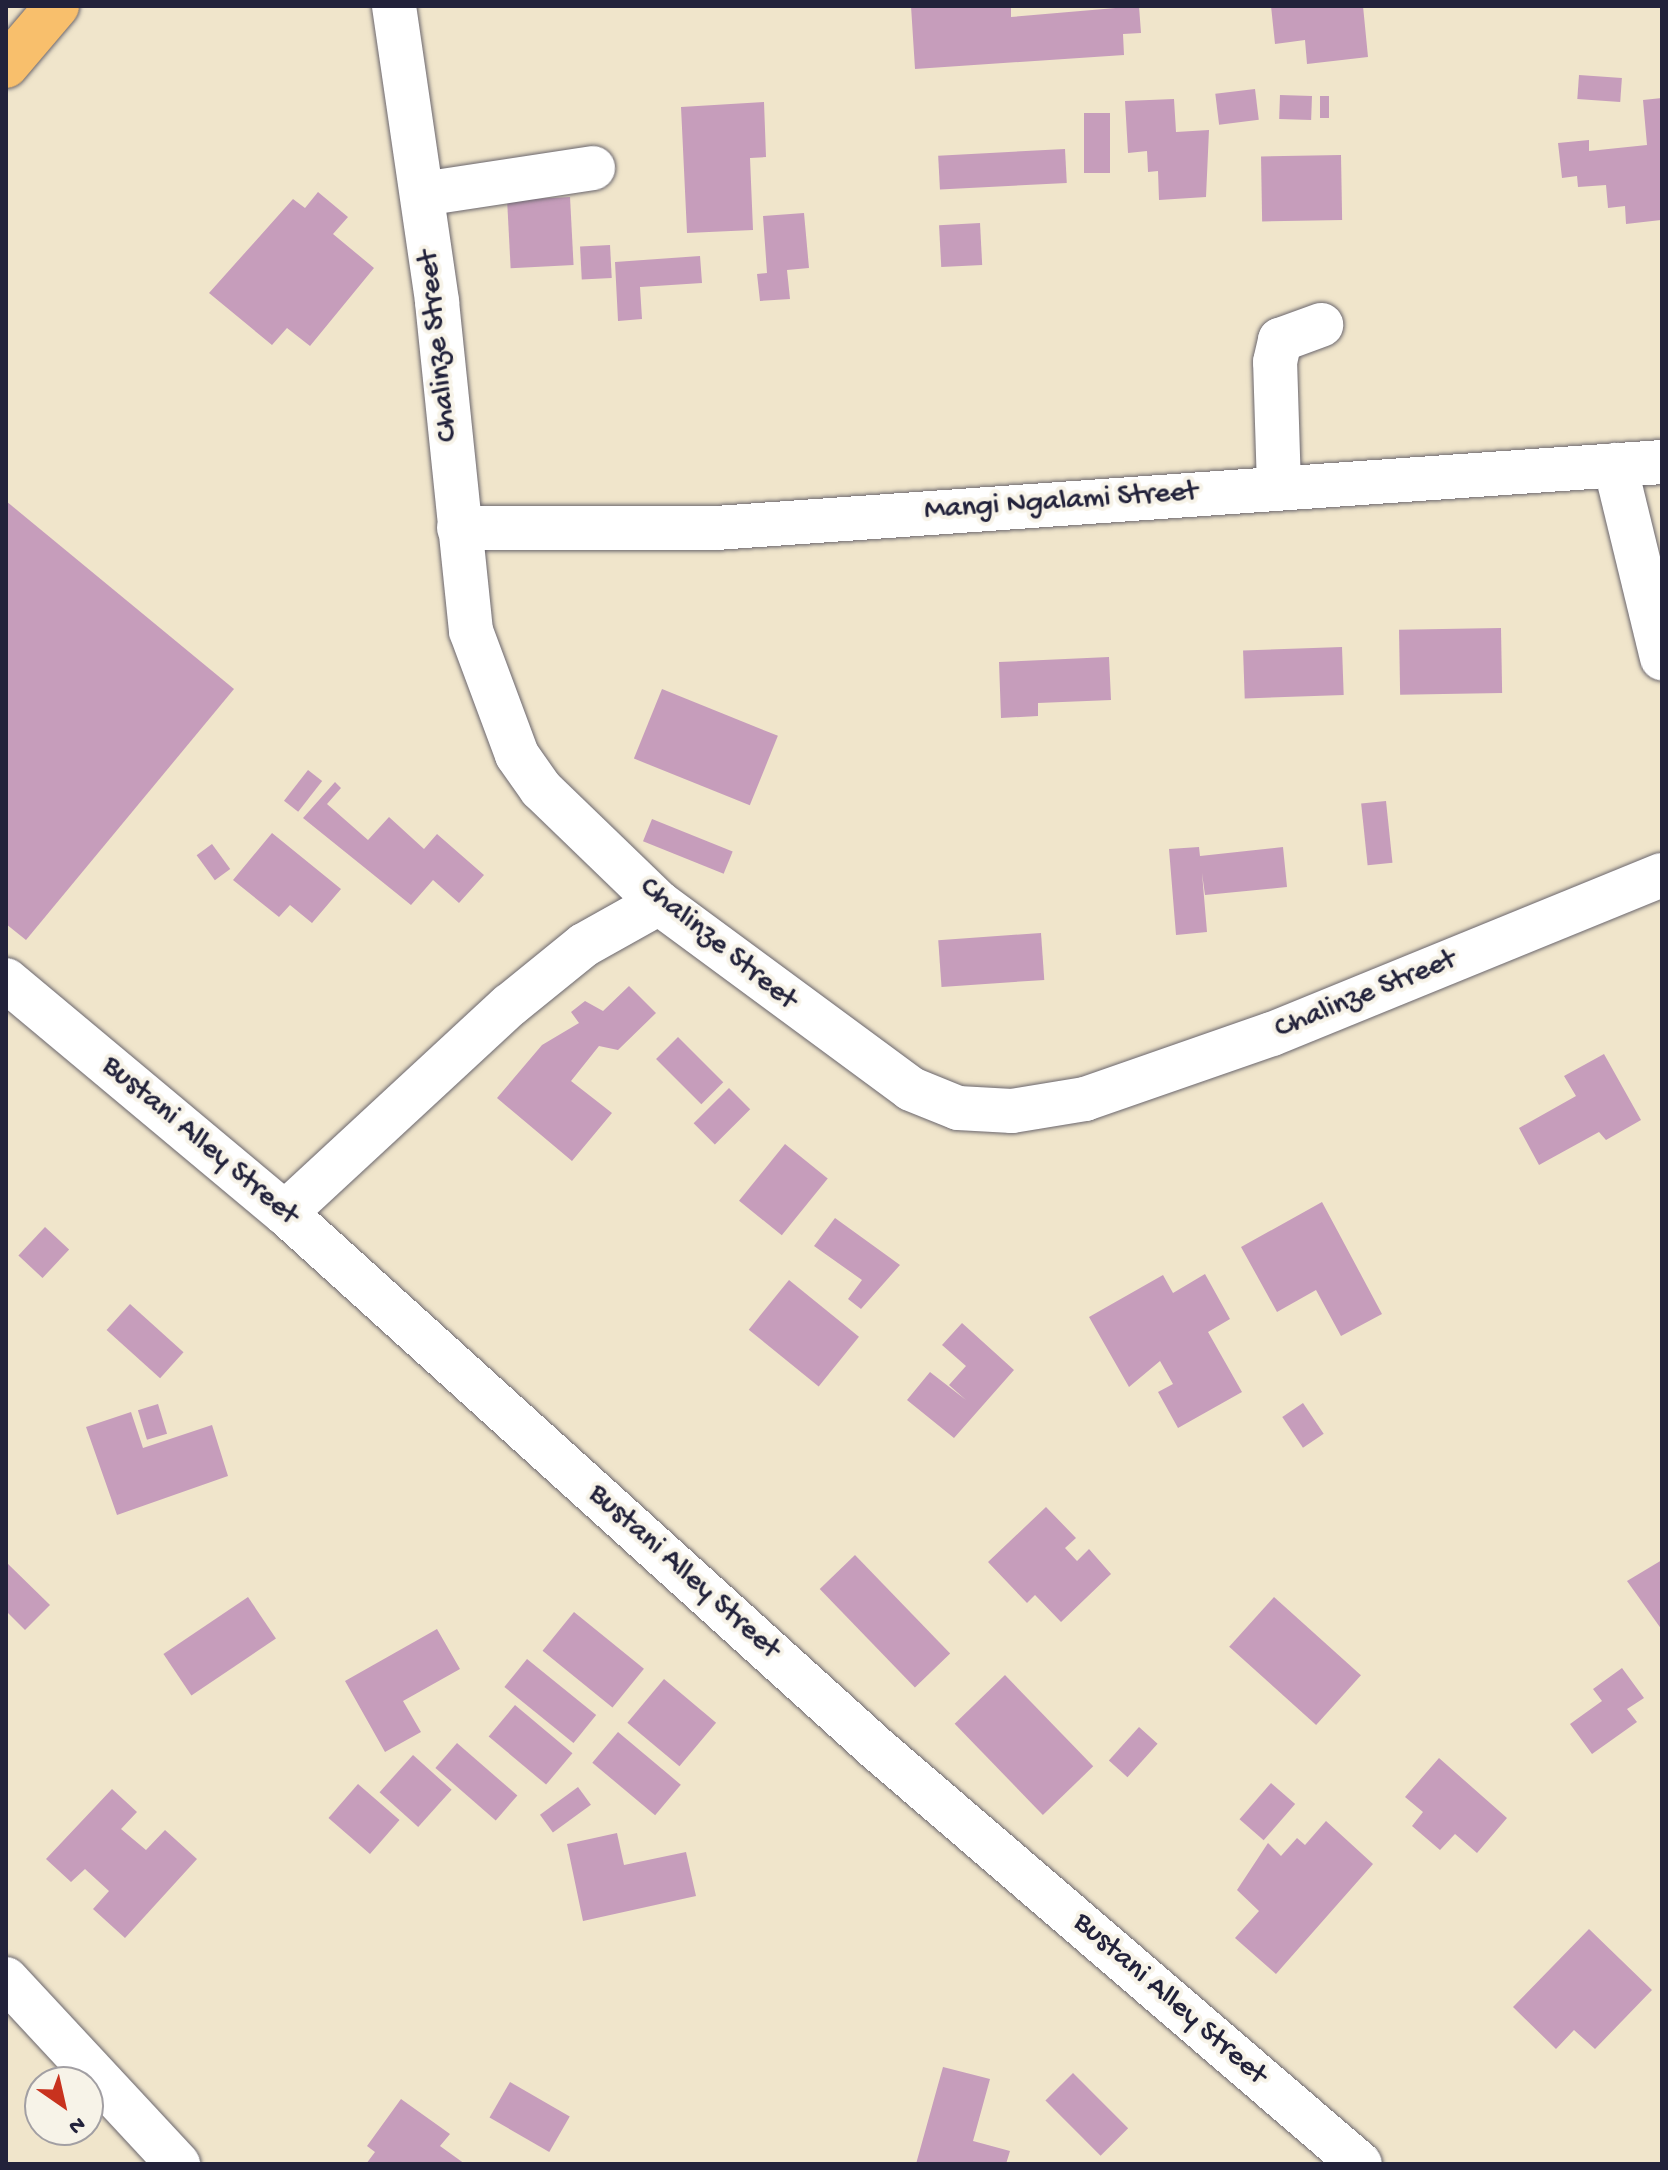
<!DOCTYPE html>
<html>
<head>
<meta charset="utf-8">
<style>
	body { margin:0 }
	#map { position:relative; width:1668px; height:2170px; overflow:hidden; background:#f0e5cb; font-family:"Gochi Hand",sans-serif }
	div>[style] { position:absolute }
	.building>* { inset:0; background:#c69dbb; transform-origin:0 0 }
	.roads { filter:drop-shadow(0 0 2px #6a666d) drop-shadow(0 0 2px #6a666d) }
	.minor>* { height:44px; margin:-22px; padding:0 22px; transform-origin:22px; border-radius:22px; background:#fff }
	.highway>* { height:44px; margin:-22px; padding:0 22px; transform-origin:22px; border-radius:22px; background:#f8bf6c }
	span { translate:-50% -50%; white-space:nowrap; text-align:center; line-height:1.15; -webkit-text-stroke:8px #f7f3e8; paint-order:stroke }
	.street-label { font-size:30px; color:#22223b }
	.frame { position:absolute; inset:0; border:8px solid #22223b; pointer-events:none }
	.north { position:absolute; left:24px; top:2066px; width:80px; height:80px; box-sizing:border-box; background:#f7f3e8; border:2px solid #a29fa3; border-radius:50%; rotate:146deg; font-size:22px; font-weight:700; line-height:32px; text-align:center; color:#22223b }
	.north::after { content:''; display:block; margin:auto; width:28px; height:36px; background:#c8321e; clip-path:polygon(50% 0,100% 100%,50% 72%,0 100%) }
</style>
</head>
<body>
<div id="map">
	<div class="building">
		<i style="clip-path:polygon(911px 6px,1011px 6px,1011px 17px,1139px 6px,1141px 33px,1123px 34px,1124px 55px,915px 69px)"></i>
		<i style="clip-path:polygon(1271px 6px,1363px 6px,1368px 57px,1307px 64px,1305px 40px,1275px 44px)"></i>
		<i style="left:1579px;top:75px;width:43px;height:24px;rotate:4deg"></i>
		<i style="left:1255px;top:89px;width:31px;height:40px;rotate:83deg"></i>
		<i style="left:1280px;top:95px;width:32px;height:24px;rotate:2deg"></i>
		<i style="left:1320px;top:96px;width:9px;height:22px"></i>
		<i style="clip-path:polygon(1662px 98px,1661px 220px,1626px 224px,1625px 206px,1608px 208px,1606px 185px,1578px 187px,1577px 176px,1562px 178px,1558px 143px,1589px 140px,1589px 151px,1647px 145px,1643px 100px)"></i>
		<i style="clip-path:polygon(1174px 99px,1176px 132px,1209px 130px,1206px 197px,1159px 200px,1158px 171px,1148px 172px,1147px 151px,1128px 153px,1125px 101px)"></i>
		<i style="clip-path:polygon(764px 102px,766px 157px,750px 158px,753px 230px,687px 233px,681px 107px)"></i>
		<i style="left:1084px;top:113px;width:26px;height:60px"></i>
		<i style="left:1065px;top:149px;width:34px;height:127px;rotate:87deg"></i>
		<i style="left:1341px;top:155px;width:65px;height:80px;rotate:89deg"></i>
		<i style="clip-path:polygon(318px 192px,348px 217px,333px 234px,374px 268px,310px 346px,287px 328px,272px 345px,209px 293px,293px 199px,305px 208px)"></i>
		<i style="left:570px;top:197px;width:68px;height:63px;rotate:87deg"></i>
		<i style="clip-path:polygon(804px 213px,809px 268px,787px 270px,790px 299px,760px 301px,757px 274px,767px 273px,763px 216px)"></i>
		<i style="left:980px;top:223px;width:42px;height:41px;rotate:87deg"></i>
		<i style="left:610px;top:245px;width:33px;height:30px;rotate:87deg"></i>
		<i style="clip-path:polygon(700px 256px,702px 283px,640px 287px,642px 319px,618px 321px,615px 262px)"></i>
		<i style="clip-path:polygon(6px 501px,234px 689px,26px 940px,6px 924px)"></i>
		<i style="left:1501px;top:628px;width:65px;height:102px;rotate:89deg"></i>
		<i style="left:1342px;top:647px;width:48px;height:99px;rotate:88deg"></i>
		<i style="clip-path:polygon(1109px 657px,1111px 700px,1038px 703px,1038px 716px,1001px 718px,999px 662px)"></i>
		<i style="left:662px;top:689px;width:125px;height:75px;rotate:22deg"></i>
		<i style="left:308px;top:770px;width:18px;height:39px;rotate:38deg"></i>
		<i style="clip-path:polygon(335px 782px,341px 788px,327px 804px,368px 840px,389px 817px,424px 849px,437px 834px,484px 875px,459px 903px,433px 880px,411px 905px,303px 818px)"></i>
		<i style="left:1386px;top:801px;width:62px;height:25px;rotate:84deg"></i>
		<i style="left:652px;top:819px;width:87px;height:24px;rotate:22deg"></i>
		<i style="clip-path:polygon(272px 833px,341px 889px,312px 923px,290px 905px,279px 917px,233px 880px)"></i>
		<i style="left:212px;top:844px;width:31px;height:19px;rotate:54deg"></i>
		<i style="clip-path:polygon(1199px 847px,1200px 856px,1283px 847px,1287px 887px,1205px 895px,1202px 873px,1207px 932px,1176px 935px,1169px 849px)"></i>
		<i style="left:1041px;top:933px;width:47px;height:103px;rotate:86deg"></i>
		<i style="clip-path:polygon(629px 986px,656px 1013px,618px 1050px,599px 1046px,571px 1081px,612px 1113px,572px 1161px,497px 1098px,542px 1045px,579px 1023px,571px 1012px,585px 1001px,603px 1011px)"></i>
		<i style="left:678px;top:1037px;width:64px;height:31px;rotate:45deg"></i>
		<i style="clip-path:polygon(1604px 1054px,1641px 1120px,1606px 1140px,1599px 1132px,1539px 1165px,1519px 1128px,1576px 1096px,1564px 1076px)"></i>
		<i style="left:729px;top:1088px;width:30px;height:50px;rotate:45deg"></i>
		<i style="left:785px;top:1144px;width:55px;height:73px;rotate:39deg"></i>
		<i style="clip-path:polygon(1322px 1202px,1382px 1314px,1341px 1336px,1316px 1290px,1277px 1312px,1241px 1247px)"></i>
		<i style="clip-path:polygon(835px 1218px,900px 1265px,861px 1309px,848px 1299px,862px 1280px,814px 1246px)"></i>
		<i style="left:45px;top:1227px;width:33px;height:39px;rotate:43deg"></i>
		<i style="clip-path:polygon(1205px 1274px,1230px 1319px,1208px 1332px,1242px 1392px,1178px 1428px,1158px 1392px,1173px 1384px,1160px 1361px,1129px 1387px,1089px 1317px,1163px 1275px,1173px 1293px)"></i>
		<i style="left:789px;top:1280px;width:90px;height:64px;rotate:39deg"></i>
		<i style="left:130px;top:1304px;width:72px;height:35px;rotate:42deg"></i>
		<i style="clip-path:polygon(962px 1323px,1014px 1370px,954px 1438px,907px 1400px,930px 1372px,966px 1400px,949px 1385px,966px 1366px,942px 1345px)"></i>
		<i style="left:1303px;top:1403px;width:37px;height:25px;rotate:56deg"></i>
		<i style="left:158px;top:1404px;width:31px;height:21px;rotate:73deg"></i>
		<i style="clip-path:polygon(131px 1412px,143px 1448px,212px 1425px,228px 1476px,117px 1515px,86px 1427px)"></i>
		<i style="clip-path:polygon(1046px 1507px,1076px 1538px,1065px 1548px,1077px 1561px,1089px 1549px,1111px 1574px,1061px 1622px,1035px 1595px,1027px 1603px,988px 1562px)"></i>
		<i style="left:855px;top:1555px;width:137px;height:49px;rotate:46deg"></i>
		<i style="clip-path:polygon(1662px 1560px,1662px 1630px,1627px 1581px)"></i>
		<i style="clip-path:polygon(6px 1562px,50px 1605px,25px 1630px,6px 1611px)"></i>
		<i style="left:248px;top:1597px;width:50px;height:102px;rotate:56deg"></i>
		<i style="left:1274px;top:1597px;width:117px;height:67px;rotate:42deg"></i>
		<i style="left:574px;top:1612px;width:90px;height:50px;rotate:39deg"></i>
		<i style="clip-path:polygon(437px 1629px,460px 1669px,403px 1701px,421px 1732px,385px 1752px,345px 1681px)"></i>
		<i style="left:527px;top:1659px;width:89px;height:36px;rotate:39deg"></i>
		<i style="clip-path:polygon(1622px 1668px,1644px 1698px,1627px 1709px,1637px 1722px,1592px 1754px,1570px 1724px,1602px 1701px,1593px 1689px)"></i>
		<i style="left:1005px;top:1675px;width:127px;height:70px;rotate:46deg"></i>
		<i style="left:664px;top:1679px;width:68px;height:57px;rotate:40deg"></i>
		<i style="left:515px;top:1705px;width:75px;height:41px;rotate:40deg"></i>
		<i style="left:1139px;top:1727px;width:25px;height:45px;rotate:42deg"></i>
		<i style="left:618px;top:1732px;width:82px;height:40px;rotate:40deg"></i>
		<i style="left:457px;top:1743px;width:80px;height:33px;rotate:41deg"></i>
		<i style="left:413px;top:1755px;width:52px;height:50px;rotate:42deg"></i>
		<i style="clip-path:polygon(1439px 1758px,1507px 1818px,1477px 1853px,1455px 1834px,1440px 1850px,1412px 1826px,1423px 1812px,1405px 1797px)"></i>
		<i style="left:1271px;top:1783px;width:32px;height:48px;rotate:41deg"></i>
		<i style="left:358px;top:1784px;width:55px;height:45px;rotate:41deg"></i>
		<i style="left:578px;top:1787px;width:22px;height:47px;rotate:54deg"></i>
		<i style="clip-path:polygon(112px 1789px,137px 1812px,121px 1829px,146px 1850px,165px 1830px,197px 1859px,125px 1938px,93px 1909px,109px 1891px,85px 1869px,71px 1882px,46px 1859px)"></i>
		<i style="clip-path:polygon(1326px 1821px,1373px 1864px,1276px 1974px,1235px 1938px,1259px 1911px,1237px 1890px,1268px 1843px,1281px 1856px,1297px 1838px,1305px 1845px)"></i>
		<i style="clip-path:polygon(617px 1833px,624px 1865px,686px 1852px,696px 1896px,583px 1921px,567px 1844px)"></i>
		<i style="clip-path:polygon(1589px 1929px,1652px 1990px,1595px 2049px,1574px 2030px,1556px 2049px,1513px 2007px)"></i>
		<i style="clip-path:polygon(943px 2067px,990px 2079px,973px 2141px,1010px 2151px,1006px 2164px,916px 2164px)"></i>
		<i style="left:1073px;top:2073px;width:78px;height:39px;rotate:45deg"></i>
		<i style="left:510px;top:2082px;width:69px;height:41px;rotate:30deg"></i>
		<i style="clip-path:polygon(401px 2099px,450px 2134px,440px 2146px,465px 2164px,366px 2164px,375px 2152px,367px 2146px)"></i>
	</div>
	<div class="roads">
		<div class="minor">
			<i style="left:394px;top:6px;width:299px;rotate:81.7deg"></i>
			<i style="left:437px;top:302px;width:331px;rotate:84.1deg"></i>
			<i style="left:471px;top:631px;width:132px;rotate:69.6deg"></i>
			<i style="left:517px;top:755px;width:42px;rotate:54.8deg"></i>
			<i style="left:541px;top:789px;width:164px;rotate:44deg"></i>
			<i style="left:659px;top:903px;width:313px;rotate:36.4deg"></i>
			<i style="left:911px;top:1089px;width:51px;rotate:22deg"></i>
			<i style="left:958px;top:1108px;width:54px;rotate:3.2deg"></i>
			<i style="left:1012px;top:1111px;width:74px;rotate:-9.3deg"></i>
			<i style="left:1085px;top:1099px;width:198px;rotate:-19.2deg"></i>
			<i style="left:1272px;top:1034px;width:421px;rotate:-22.2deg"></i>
			<i style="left:423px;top:194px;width:172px;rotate:-8.7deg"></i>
			<i style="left:1615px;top:465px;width:199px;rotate:76.3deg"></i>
			<i style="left:1279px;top:487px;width:125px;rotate:-91.8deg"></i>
			<i style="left:1275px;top:362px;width:23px;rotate:-77deg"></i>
			<i style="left:1280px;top:340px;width:44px;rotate:-20.1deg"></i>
			<i style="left:459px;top:528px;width:257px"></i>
			<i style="left:716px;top:528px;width:948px;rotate:-3.99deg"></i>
			<i style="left:6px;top:980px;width:363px;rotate:39.9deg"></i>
			<i style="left:285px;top:1213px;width:797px;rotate:42.15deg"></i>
			<i style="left:876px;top:1748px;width:638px;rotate:40.68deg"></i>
			<i style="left:285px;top:1213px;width:306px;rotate:-42.8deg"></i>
			<i style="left:510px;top:1005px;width:95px;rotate:-39deg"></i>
			<i style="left:584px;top:945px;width:86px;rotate:-29.2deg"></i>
			<i style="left:6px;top:1979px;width:253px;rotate:47.1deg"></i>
		</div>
		<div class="highway">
			<i style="left:6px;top:66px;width:79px;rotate:-49.6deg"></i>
		</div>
	</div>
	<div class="street-label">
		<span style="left:440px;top:346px;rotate:-96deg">Chalinze Street</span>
		<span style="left:1061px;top:503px;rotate:-4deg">Mangi Ngalami Street</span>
		<span style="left:717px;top:945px;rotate:39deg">Chalinze Street</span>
		<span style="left:1366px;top:996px;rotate:-22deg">Chalinze Street</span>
		<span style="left:199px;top:1142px;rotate:40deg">Bustani Alley Street</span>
		<span style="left:683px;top:1573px;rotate:42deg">Bustani Alley Street</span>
		<span style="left:1169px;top:2000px;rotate:41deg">Bustani Alley Street</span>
	</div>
	<div class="frame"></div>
	<div class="north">N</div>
</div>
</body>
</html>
